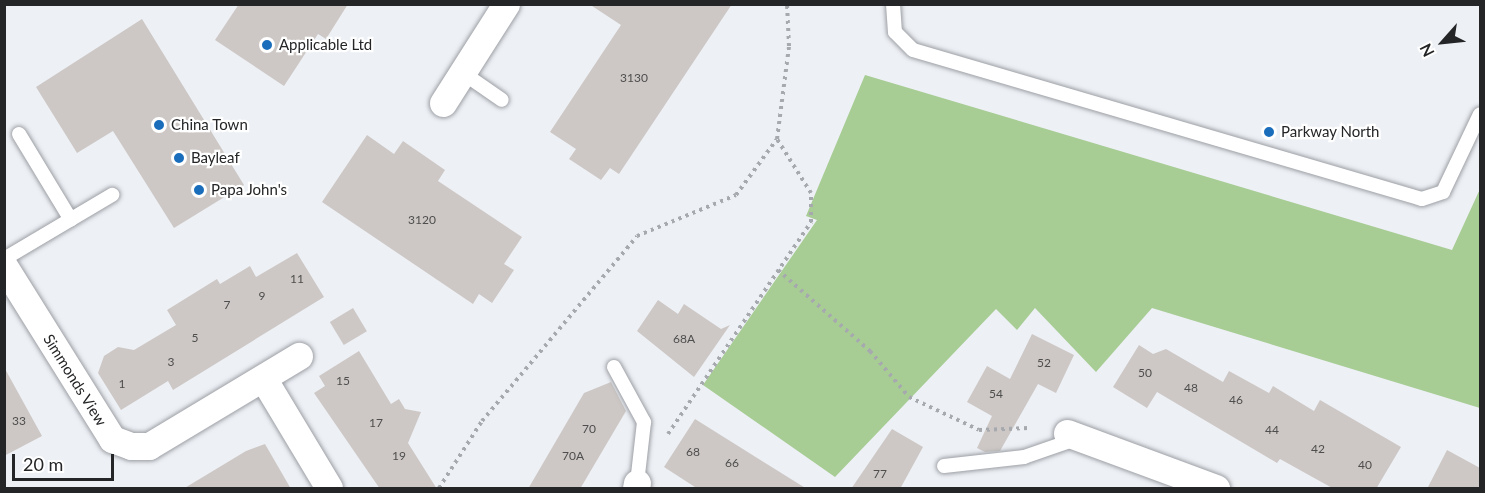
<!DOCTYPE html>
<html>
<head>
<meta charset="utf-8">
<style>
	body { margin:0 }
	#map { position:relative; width:1485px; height:493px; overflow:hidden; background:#edf0f5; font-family:Lato,sans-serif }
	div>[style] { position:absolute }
	.green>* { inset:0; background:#a7cc94 }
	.building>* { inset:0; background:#cdc8c5; transform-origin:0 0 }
	.path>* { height:4px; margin-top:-2px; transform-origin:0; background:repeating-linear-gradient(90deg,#a6a9ad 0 3px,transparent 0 7.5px) }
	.roads { filter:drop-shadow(0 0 2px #9c9fa4) drop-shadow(0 0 2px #9c9fa4) }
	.service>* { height:14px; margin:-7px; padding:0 7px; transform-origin:7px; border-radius:7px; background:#fff }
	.minor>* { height:27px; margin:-13.5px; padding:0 13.5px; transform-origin:13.5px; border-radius:13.5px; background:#fff }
	.dots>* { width:16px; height:16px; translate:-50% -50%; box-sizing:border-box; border:3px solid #fff; border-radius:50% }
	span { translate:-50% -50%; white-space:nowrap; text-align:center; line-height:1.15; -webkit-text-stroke:4.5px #fff; paint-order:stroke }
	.number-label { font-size:12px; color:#4e4e4e }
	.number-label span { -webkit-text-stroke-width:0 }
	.poi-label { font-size:15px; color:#242527 }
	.left { translate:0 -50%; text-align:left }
	.street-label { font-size:15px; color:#242527 }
	.frame { position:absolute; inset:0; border:6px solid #242527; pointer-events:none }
	.north { position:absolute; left:1413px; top:12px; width:60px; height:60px; -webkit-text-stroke:4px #fff; paint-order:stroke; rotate:243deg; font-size:16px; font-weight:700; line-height:24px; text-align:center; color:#242527 }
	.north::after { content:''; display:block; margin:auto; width:21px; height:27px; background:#242527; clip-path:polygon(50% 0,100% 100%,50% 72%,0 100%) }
	.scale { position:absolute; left:12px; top:454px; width:102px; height:27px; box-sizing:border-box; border:3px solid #242527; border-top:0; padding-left:8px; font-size:18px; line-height:21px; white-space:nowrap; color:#242527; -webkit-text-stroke:4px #fff; paint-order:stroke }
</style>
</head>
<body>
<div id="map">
	<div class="green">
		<i style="clip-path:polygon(865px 75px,1452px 250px,1480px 189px,1480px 408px,1152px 308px,1096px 372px,1035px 308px,1017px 330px,996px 309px,835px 477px,703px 385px,817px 220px,806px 216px)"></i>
	</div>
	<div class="building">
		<i style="clip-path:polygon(239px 4px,348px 4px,326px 39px,318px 34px,284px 86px,215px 40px)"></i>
		<i style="clip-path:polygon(589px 4px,732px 4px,619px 174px,610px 168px,601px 180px,569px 159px,576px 149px,550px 132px,621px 25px)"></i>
		<i style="clip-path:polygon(142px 19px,244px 185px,174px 228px,113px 131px,77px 153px,36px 87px)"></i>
		<i style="clip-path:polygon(367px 135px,394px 154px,403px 141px,445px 170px,438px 181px,522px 237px,504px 264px,514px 270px,492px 303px,479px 294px,473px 304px,322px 202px)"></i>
		<i style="clip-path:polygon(297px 253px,324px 297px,173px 390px,168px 381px,121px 410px,98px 373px,104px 356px,118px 347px,134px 350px,176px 325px,167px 310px,217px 279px,220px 284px,250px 266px,256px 277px)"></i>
		<i style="clip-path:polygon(658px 300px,678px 314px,684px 304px,721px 329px,730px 325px,694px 377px,637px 331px)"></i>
		<i style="left:353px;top:308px;width:27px;height:27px;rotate:59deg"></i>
		<i style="clip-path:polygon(1032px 334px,1074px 355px,1056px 393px,1038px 384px,1000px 451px,985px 452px,977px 448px,992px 416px,967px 402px,987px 366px,1010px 379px)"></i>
		<i style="clip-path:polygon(1139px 345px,1153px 354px,1166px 349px,1223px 382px,1229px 371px,1269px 393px,1273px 386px,1314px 411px,1320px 400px,1401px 447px,1376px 489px,1334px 489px,1280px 459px,1277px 463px,1157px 392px,1147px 408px,1113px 387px)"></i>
		<i style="clip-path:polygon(359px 351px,391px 404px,399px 399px,405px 409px,421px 412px,408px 443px,437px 489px,380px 489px,314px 393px,325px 386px,319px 376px)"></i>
		<i style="clip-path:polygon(4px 367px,42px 436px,4px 456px)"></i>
		<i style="clip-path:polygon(611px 382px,626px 411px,580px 489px,528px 489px,584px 393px)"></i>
		<i style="clip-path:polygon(695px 419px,807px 489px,698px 489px,664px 467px)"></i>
		<i style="clip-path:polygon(892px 429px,923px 447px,900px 489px,851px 489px)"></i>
		<i style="clip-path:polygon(265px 444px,291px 489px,183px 489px,246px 451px)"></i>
		<i style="clip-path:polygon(1447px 450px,1480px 468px,1480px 489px,1427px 489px)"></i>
	</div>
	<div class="path">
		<i style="left:778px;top:270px;width:123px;rotate:41.4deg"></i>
		<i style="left:870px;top:351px;width:60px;rotate:49.7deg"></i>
		<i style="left:909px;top:397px;width:77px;rotate:25.2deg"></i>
		<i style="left:979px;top:430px;width:50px;rotate:-2.3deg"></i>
		<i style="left:668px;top:434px;width:256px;rotate:-56deg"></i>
		<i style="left:811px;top:222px;width:29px;rotate:-90deg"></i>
		<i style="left:811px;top:193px;width:64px;rotate:-122.2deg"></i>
		<i style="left:439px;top:488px;width:80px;rotate:-57.3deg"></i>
		<i style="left:482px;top:421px;width:241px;rotate:-50deg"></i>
		<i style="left:637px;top:236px;width:107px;rotate:-22.5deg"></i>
		<i style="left:736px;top:195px;width:69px;rotate:-53.8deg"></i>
		<i style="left:777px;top:139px;width:94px;rotate:-82.6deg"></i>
		<i style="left:789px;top:46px;width:42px;rotate:-92.7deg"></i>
	</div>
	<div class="roads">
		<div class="service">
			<i style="left:893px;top:4px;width:28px;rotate:86deg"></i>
			<i style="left:895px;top:32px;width:25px;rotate:45deg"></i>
			<i style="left:913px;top:50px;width:530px;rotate:16.32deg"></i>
			<i style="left:1422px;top:199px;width:22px;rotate:-18deg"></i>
			<i style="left:1443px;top:192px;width:86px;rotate:-64.6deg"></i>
			<i style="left:463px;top:73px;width:47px;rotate:34.7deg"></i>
			<i style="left:19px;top:134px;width:100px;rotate:58.8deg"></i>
			<i style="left:4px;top:259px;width:126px;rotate:-30.7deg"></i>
			<i style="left:614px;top:367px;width:63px;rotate:61.4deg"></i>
			<i style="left:644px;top:422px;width:61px;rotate:96.5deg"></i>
			<i style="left:944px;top:466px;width:81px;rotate:-6.4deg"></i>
			<i style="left:1024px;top:457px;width:55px;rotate:-19.1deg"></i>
		</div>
		<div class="minor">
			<i style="left:443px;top:103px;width:117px;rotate:-57.5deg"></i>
			<i style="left:4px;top:266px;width:204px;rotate:58deg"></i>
			<i style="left:112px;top:439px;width:20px;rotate:20deg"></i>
			<i style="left:131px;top:446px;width:18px"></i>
			<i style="left:149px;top:446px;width:175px;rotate:-31deg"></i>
			<i style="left:263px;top:378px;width:128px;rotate:59deg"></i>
			<i style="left:1067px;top:433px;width:159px;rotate:20.3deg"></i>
			<i style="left:636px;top:488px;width:5px;rotate:-79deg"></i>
		</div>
	</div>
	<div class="dots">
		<i style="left:267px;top:45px;background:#196dbb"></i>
		<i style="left:159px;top:125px;background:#196dbb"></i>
		<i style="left:1269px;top:132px;background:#196dbb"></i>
		<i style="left:179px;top:158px;background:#196dbb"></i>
		<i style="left:199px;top:190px;background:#196dbb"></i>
	</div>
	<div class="number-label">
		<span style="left:634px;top:78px">3130</span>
		<span style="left:422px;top:220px">3120</span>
		<span style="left:297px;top:279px">11</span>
		<span style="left:262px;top:296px">9</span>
		<span style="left:227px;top:305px">7</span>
		<span style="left:195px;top:338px">5</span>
		<span style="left:684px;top:339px">68A</span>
		<span style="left:171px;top:362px">3</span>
		<span style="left:1044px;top:363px">52</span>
		<span style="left:1145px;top:373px">50</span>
		<span style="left:343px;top:381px">15</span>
		<span style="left:122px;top:384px">1</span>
		<span style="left:1191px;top:388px">48</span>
		<span style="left:996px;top:394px">54</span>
		<span style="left:1236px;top:400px">46</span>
		<span style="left:19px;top:421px">33</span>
		<span style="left:376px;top:423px">17</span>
		<span style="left:589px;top:429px">70</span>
		<span style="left:1272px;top:430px">44</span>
		<span style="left:1318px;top:449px">42</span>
		<span style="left:693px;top:452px">68</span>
		<span style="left:399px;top:456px">19</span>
		<span style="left:573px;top:456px">70A</span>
		<span style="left:732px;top:463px">66</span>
		<span style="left:1365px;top:465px">40</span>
		<span style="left:880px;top:474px">77</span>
	</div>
	<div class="poi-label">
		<span class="left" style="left:279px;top:45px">Applicable Ltd</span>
		<span class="left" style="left:171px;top:125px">China Town</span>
		<span class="left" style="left:1281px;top:132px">Parkway North</span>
		<span class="left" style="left:191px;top:158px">Bayleaf</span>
		<span class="left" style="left:211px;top:190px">Papa John's</span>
	</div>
	<div class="street-label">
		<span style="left:75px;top:380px;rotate:58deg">Simmonds View</span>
	</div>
	<div class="frame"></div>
	<div class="north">N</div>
	<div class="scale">20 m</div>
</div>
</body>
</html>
